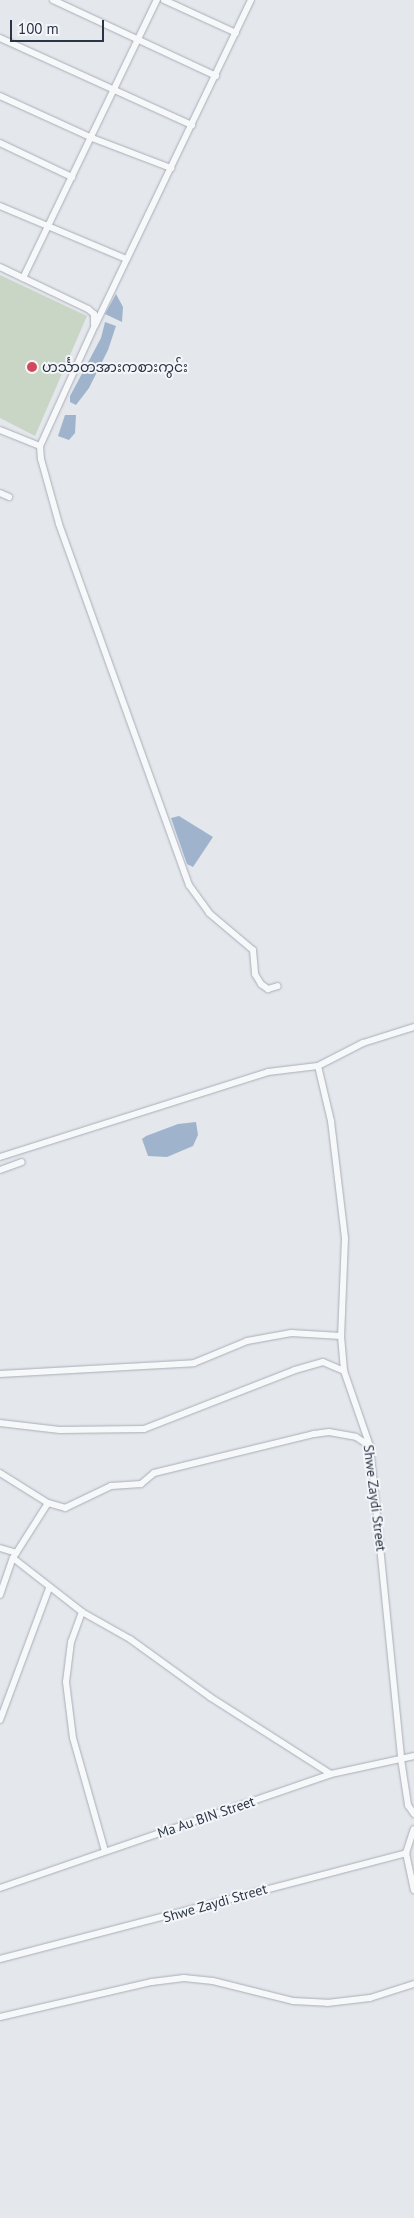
<!DOCTYPE html>
<html>
<head>
<meta charset="utf-8">
<style>
	body { margin:0 }
	#map { position:relative; width:414px; height:2218px; overflow:hidden; background:#e4e7ec; font-family:"PT Sans","Noto Sans Myanmar",sans-serif }
	div>[style] { position:absolute }
	.green>* { inset:0; background:#c9d6c5 }
	.water>* { inset:0; background:#9fb4cc }
	.roads { filter:drop-shadow(0 0 1px #a9aeb7) drop-shadow(0 0 1px #a9aeb7) }
	.minor>* { height:6px; margin:-3px; padding:0 3px; transform-origin:3px; border-radius:3px; background:#f7f8fa }
	.dots>* { width:14px; height:14px; translate:-50% -50%; box-sizing:border-box; border:2px solid #f4f6f9; border-radius:50% }
	span { translate:-50% -50%; white-space:nowrap; text-align:center; line-height:1.15; -webkit-text-stroke:4px #f4f6f9; paint-order:stroke }
	.poi-label { font-size:14px; color:#2b3445 }
	.left { translate:0 -50%; text-align:left }
	.street-label { font-size:14px; color:#2b3445 }
	.scale { position:absolute; left:10px; top:20px; width:94px; height:22px; box-sizing:border-box; border:2px solid #2b3445; border-top:0; padding-left:6px; font-size:15px; line-height:18px; white-space:nowrap; color:#2b3445; -webkit-text-stroke:4px #f4f6f9; paint-order:stroke }
</style>
</head>
<body>
<div id="map">
	<div class="green">
		<i style="clip-path:polygon(0 275px,87px 316px,35px 436px,0 418px)"></i>
	</div>
	<div class="water">
		<i style="clip-path:polygon(116px 294px,123px 307px,122px 322px,105px 314px)"></i>
		<i style="clip-path:polygon(105px 322px,116px 326px,108px 350px,89px 388px,76px 405px,70px 402px,70px 396px,101px 338px)"></i>
		<i style="clip-path:polygon(65px 415px,76px 415px,75px 433px,69px 440px,58px 436px)"></i>
		<i style="clip-path:polygon(179px 816px,213px 837px,193px 867px,187px 864px,171px 818px)"></i>
		<i style="clip-path:polygon(196px 1122px,198px 1135px,193px 1146px,167px 1157px,148px 1156px,142px 1139px,146px 1136px,178px 1124px)"></i>
	</div>
	<div class="roads">
		<div class="minor">
			<i style="left:53px;top:0;width:180px;rotate:25deg"></i>
			<i style="left:164px;top:0;width:79px;rotate:24.6deg"></i>
			<i style="left:251px;top:0;width:361px;rotate:115.6deg"></i>
			<i style="left:95px;top:325px;width:133px;rotate:114.4deg"></i>
			<i style="left:40px;top:446px;width:13px;rotate:86deg"></i>
			<i style="left:41px;top:459px;width:67px;rotate:74.5deg"></i>
			<i style="left:59px;top:524px;width:384px;rotate:70.2deg"></i>
			<i style="left:189px;top:885px;width:34px;rotate:54deg"></i>
			<i style="left:209px;top:913px;width:57px;rotate:40.1deg"></i>
			<i style="left:253px;top:950px;width:24px;rotate:85deg"></i>
			<i style="left:255px;top:974px;width:12px;rotate:59deg"></i>
			<i style="left:261px;top:984px;width:9px;rotate:36deg"></i>
			<i style="left:268px;top:989px;width:10px;rotate:-17deg"></i>
			<i style="left:0;top:38px;width:211px;rotate:24.4deg"></i>
			<i style="left:0;top:96px;width:101px;rotate:24.5deg"></i>
			<i style="left:92px;top:138px;width:85px;rotate:20.8deg"></i>
			<i style="left:0;top:143px;width:80px;rotate:25.3deg"></i>
			<i style="left:0;top:206px;width:137px;rotate:22.8deg"></i>
			<i style="left:0;top:267px;width:98px;rotate:25.5deg"></i>
			<i style="left:88px;top:309px;width:8px;rotate:40deg"></i>
			<i style="left:94px;top:314px;width:10px;rotate:90deg"></i>
			<i style="left:23px;top:278px;width:309px;rotate:-64.3deg"></i>
			<i style="left:0;top:430px;width:43px;rotate:21.8deg"></i>
			<i style="left:0;top:493px;width:10px;rotate:24deg"></i>
			<i style="left:318px;top:1066px;width:57px;rotate:76.7deg"></i>
			<i style="left:331px;top:1121px;width:118px;rotate:83.2deg"></i>
			<i style="left:345px;top:1238px;width:98px;rotate:92.3deg"></i>
			<i style="left:341px;top:1336px;width:35px;rotate:85deg"></i>
			<i style="left:344px;top:1371px;width:79px;rotate:70.9deg"></i>
			<i style="left:370px;top:1446px;width:315px;rotate:84.3deg"></i>
			<i style="left:401px;top:1759px;width:47px;rotate:81.3deg"></i>
			<i style="left:408px;top:1805px;width:11px;rotate:56deg"></i>
			<i style="left:0;top:1157px;width:281px;rotate:-17.6deg"></i>
			<i style="left:268px;top:1072px;width:50px;rotate:-6.8deg"></i>
			<i style="left:318px;top:1066px;width:51px;rotate:-27.1deg"></i>
			<i style="left:363px;top:1043px;width:53px;rotate:-17.4deg"></i>
			<i style="left:0;top:1170px;width:23px;rotate:-20deg"></i>
			<i style="left:0;top:1374px;width:194px;rotate:-3.2deg"></i>
			<i style="left:194px;top:1363px;width:57px;rotate:-22.5deg"></i>
			<i style="left:247px;top:1341px;width:45px;rotate:-10.3deg"></i>
			<i style="left:291px;top:1333px;width:50px;rotate:3.4deg"></i>
			<i style="left:0;top:1423px;width:60px;rotate:6.7deg"></i>
			<i style="left:60px;top:1430px;width:84px;rotate:-0.7deg"></i>
			<i style="left:144px;top:1429px;width:162px;rotate:-21.3deg"></i>
			<i style="left:295px;top:1370px;width:29px;rotate:-16deg"></i>
			<i style="left:323px;top:1362px;width:23px;rotate:23deg"></i>
			<i style="left:0;top:1473px;width:57px;rotate:32deg"></i>
			<i style="left:48px;top:1503px;width:18px;rotate:16deg"></i>
			<i style="left:65px;top:1508px;width:51px;rotate:-25.6deg"></i>
			<i style="left:111px;top:1486px;width:30px;rotate:-4deg"></i>
			<i style="left:141px;top:1484px;width:17px;rotate:-40deg"></i>
			<i style="left:154px;top:1473px;width:165px;rotate:-13.7deg"></i>
			<i style="left:314px;top:1434px;width:15px;rotate:-8deg"></i>
			<i style="left:329px;top:1432px;width:27px;rotate:10deg"></i>
			<i style="left:356px;top:1437px;width:17px;rotate:33deg"></i>
			<i style="left:0;top:1548px;width:17px;rotate:17deg"></i>
			<i style="left:13px;top:1558px;width:88px;rotate:38deg"></i>
			<i style="left:82px;top:1612px;width:55px;rotate:29.4deg"></i>
			<i style="left:130px;top:1639px;width:99px;rotate:35.9deg"></i>
			<i style="left:210px;top:1697px;width:143px;rotate:32.5deg"></i>
			<i style="left:0;top:1595px;width:39px;rotate:-71deg"></i>
			<i style="left:13px;top:1558px;width:65px;rotate:-57.5deg"></i>
			<i style="left:82px;top:1612px;width:32px;rotate:110deg"></i>
			<i style="left:71px;top:1642px;width:40px;rotate:97.1deg"></i>
			<i style="left:66px;top:1682px;width:56px;rotate:82.9deg"></i>
			<i style="left:73px;top:1738px;width:117px;rotate:74.2deg"></i>
			<i style="left:0;top:1720px;width:141px;rotate:-69.6deg"></i>
			<i style="left:406px;top:1853px;width:38px;rotate:78deg"></i>
			<i style="left:0;top:1888px;width:350px;rotate:-19deg"></i>
			<i style="left:331px;top:1774px;width:85px;rotate:-12.2deg"></i>
			<i style="left:0;top:1959px;width:420px;rotate:-14.6deg"></i>
			<i style="left:406px;top:1853px;width:25px;rotate:-72deg"></i>
			<i style="left:0;top:2017px;width:156px;rotate:-13deg"></i>
			<i style="left:152px;top:1982px;width:32px;rotate:-7deg"></i>
			<i style="left:184px;top:1978px;width:29px;rotate:6deg"></i>
			<i style="left:213px;top:1981px;width:82px;rotate:14deg"></i>
			<i style="left:293px;top:2001px;width:34px;rotate:3deg"></i>
			<i style="left:327px;top:2003px;width:43px;rotate:-6.6deg"></i>
			<i style="left:370px;top:1998px;width:46px;rotate:-17.7deg"></i>
		</div>
	</div>
	<div class="dots">
		<i style="left:32px;top:367px;background:#d1495b"></i>
	</div>
	<div class="poi-label">
		<span class="left" style="left:42px;top:367px">ဟင်္သာတအားကစားကွင်း</span>
	</div>
	<div class="street-label">
		<span style="left:375px;top:1498px;rotate:83deg">Shwe Zaydi Street</span>
		<span style="left:206px;top:1817px;rotate:-19deg">Ma Au BIN Street</span>
		<span style="left:215px;top:1903px;rotate:-16deg">Shwe Zaydi Street</span>
	</div>
	<div class="scale">100 m</div>
</div>
</body>
</html>
